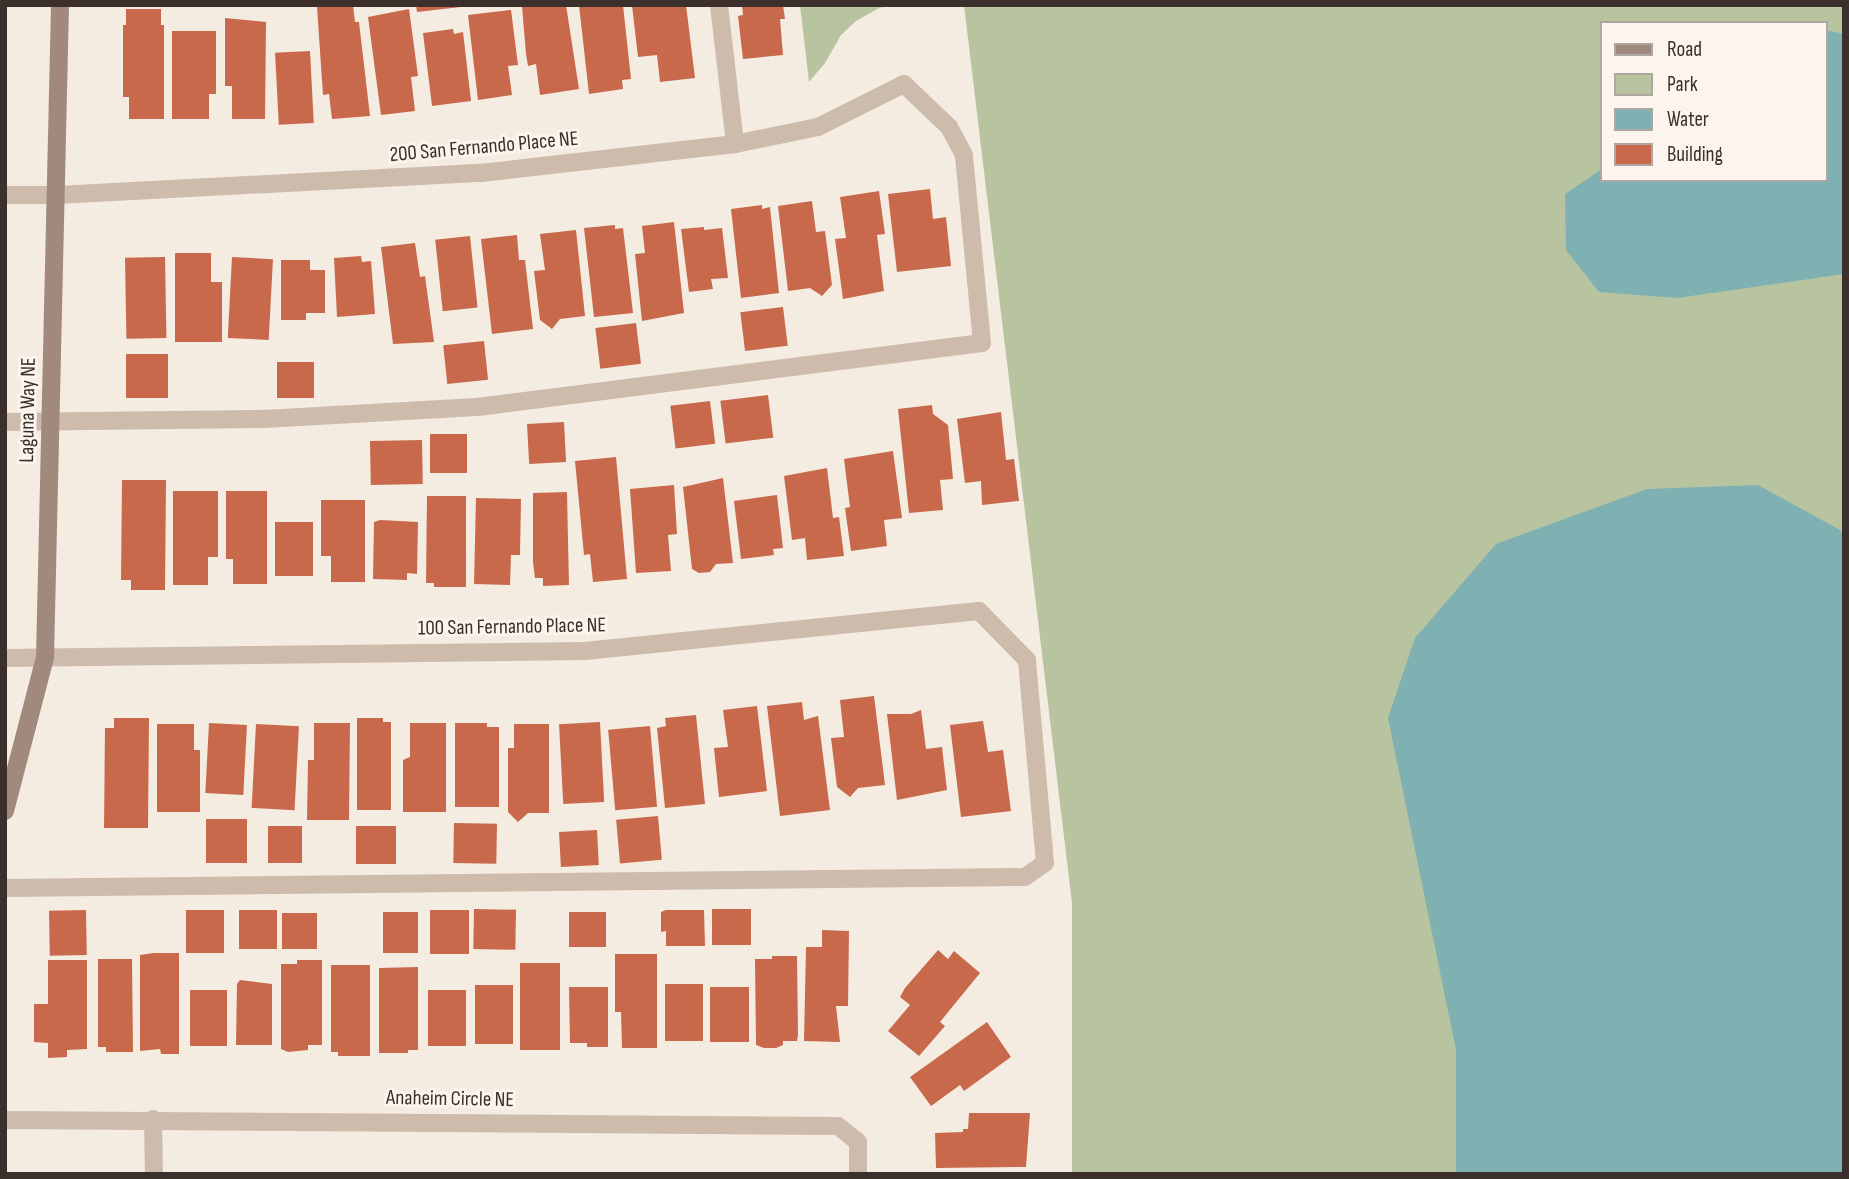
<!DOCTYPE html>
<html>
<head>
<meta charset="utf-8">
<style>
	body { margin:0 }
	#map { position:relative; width:1849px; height:1179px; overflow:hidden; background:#f4ebe1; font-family:"Sofia Sans Condensed",sans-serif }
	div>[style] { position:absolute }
	.green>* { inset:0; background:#b8c4a0 }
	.water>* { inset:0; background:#7fb0b2 }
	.building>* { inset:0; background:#c8694b; transform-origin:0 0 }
	.lane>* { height:18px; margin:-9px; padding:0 9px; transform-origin:9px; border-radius:9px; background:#cdbbac }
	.street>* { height:18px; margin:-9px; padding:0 9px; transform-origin:9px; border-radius:9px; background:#cdbbac }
	.secondary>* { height:18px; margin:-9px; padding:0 9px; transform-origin:9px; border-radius:9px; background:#a18a7d }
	span { translate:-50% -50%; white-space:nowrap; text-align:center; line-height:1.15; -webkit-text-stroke:6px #fbf5ee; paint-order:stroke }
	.street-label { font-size:21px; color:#3b302b }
	.frame { position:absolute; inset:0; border:7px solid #3b302b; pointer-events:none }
	.legend { position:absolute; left:1600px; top:21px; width:228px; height:161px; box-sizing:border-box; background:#fbf5ee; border:2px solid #aea6a0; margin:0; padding:9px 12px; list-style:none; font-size:21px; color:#3b302b }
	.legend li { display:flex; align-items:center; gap:14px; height:35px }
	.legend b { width:35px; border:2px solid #aea6a0 }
</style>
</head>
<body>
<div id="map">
	<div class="green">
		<i style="clip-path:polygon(800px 5px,892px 5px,879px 8px,856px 21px,841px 35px,825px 63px,809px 82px)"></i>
		<i style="clip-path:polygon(evenodd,964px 5px,1844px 5px,1844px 1174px,1072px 1174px,1072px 903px,964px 5px,1602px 23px,1826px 23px,1826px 180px,1602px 180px,1602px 23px)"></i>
	</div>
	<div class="water">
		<i style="clip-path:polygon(1826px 30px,1844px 34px,1844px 274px,1677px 298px,1599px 292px,1566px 250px,1565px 194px,1602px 169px,1602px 180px,1826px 180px)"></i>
		<i style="clip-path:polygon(1758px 485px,1840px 530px,1844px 536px,1844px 1174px,1456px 1174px,1456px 1050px,1388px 718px,1415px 638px,1496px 544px,1647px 489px)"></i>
	</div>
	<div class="building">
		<i style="clip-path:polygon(353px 5px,355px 22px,359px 22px,370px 116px,332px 119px,329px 94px,323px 95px,317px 7px)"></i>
		<i style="clip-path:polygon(416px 5px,461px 5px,461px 7px,417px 12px)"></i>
		<i style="clip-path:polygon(528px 5px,566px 5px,579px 89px,540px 95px,536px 64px,528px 66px,526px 54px,522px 6px)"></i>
		<i style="clip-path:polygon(579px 5px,623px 5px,631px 79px,622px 80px,623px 89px,589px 94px)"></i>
		<i style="clip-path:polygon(632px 5px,686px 5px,695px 78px,660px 82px,657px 55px,638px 57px)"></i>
		<i style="clip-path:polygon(742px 5px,783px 5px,785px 19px,780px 19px,783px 55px,743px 59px,738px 16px,743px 15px)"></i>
		<i style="clip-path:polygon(126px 9px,161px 9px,161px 25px,164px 25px,164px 119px,129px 119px,129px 97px,123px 97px,123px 25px,126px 25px)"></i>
		<i style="clip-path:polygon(409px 9px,418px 76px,411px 77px,415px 111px,381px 115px,368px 17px)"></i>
		<i style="clip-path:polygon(511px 10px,518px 65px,508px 66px,512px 95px,478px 100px,468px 15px)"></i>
		<i style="clip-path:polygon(225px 18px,266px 22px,265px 119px,232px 119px,232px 86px,225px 86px)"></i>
		<i style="clip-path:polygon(453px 29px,454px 34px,463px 32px,471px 101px,432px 106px,423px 33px)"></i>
		<i style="clip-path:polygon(172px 31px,216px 31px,216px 94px,209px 94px,209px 119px,172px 119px)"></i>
		<i style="left:310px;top:51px;width:72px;height:35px;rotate:87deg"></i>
		<i style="clip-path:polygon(930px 189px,933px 219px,946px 217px,951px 266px,897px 272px,888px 194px)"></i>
		<i style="clip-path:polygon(879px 191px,885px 234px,877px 235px,884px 291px,843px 299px,835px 239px,846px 238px,840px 197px)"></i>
		<i style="clip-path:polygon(812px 201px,816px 232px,825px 231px,832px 285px,822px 296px,810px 288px,788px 291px,778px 206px)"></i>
		<i style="clip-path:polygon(762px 205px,762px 209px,770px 207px,779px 293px,741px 298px,731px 209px)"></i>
		<i style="clip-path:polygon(674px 222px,684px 313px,642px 321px,635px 254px,645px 253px,642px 226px)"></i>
		<i style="clip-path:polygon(615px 225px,615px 229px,623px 228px,633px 313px,594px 317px,584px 228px)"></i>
		<i style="clip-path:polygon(704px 227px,704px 230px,722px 228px,728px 278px,711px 279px,713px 289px,689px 292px,681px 229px)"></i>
		<i style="clip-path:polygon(576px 230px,585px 316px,560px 319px,552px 329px,540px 320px,534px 271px,545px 270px,540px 234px)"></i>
		<i style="clip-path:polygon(517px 235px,519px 260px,525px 260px,533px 329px,492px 334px,481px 239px)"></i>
		<i style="left:470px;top:236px;width:72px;height:35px;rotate:84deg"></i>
		<i style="clip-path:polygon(415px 243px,420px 277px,425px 276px,434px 342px,393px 344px,381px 247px)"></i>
		<i style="clip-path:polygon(175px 253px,211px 253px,211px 282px,222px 282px,222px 342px,175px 342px)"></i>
		<i style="clip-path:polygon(361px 256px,362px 262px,371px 261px,375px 314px,337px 317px,334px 258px)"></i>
		<i style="left:165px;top:257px;width:81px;height:40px;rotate:89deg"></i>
		<i style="left:232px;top:257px;width:41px;height:81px;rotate:3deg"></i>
		<i style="clip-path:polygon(281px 260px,310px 260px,310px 270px,325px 270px,325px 313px,306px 313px,306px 320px,281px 320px)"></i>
		<i style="left:783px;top:307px;width:39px;height:43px;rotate:83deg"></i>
		<i style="left:636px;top:323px;width:41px;height:41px;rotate:83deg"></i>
		<i style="left:484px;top:341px;width:39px;height:41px;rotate:84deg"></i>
		<i style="left:126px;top:354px;width:42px;height:44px"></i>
		<i style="left:277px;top:362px;width:37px;height:36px"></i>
		<i style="left:768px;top:395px;width:43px;height:48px;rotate:83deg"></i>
		<i style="left:710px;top:401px;width:43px;height:40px;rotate:83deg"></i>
		<i style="clip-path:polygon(932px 405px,933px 414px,948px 425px,953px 479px,940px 480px,943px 510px,909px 513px,898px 409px)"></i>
		<i style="clip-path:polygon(1001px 412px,1006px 460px,1014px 459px,1019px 501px,982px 505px,981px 481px,965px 483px,957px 419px)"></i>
		<i style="left:564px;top:422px;width:40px;height:37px;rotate:87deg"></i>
		<i style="left:430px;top:434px;width:37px;height:39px"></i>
		<i style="left:422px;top:440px;width:44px;height:52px;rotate:89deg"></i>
		<i style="clip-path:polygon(893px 451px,902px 518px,884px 520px,887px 546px,851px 551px,845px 508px,850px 507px,844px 459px)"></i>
		<i style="clip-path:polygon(616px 457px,627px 579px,593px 582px,590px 554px,584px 555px,575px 461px)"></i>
		<i style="clip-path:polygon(827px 468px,833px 518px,839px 517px,844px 556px,807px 560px,805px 538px,792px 540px,784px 476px)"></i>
		<i style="clip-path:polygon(723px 478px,733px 563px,716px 564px,710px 572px,699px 573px,692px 569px,683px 487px)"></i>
		<i style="clip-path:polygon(122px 480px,166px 480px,165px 590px,131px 590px,131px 580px,121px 580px)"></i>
		<i style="clip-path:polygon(674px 485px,677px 534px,668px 535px,671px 571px,636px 573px,630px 489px)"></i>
		<i style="clip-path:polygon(173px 491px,218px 491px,218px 557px,208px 557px,208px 585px,173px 585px)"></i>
		<i style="clip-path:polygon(226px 491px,267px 491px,267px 584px,233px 584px,233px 559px,226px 559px)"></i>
		<i style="clip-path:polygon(567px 492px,569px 585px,543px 586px,543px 578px,535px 578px,533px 562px,533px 493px)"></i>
		<i style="clip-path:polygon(777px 495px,783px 548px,773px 549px,774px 555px,741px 559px,734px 501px)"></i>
		<i style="clip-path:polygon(427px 496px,466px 496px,466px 587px,434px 587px,434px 583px,426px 583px)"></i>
		<i style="clip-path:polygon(476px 498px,521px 499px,520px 555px,511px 555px,510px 585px,474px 584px)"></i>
		<i style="clip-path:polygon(321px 500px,365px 500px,365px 582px,331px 582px,331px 556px,321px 556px)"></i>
		<i style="clip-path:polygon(380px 520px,418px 522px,417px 574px,407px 573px,407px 580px,373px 579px,374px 522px)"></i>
		<i style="left:275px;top:522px;width:38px;height:54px"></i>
		<i style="clip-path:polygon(874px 696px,885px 785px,858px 788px,850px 797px,837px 787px,831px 738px,844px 737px,840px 700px)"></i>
		<i style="clip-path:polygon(802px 702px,804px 720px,818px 716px,830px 810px,780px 816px,767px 706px)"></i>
		<i style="clip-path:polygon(757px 706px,767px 791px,719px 797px,714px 748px,728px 747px,723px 710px)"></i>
		<i style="clip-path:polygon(921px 710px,926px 749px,942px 747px,947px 790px,897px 800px,887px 714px,911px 714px)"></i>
		<i style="clip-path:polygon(696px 715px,705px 804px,665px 808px,657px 728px,666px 726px,665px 718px)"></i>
		<i style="clip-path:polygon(114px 718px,149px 718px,148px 828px,104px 828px,105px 728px,114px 728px)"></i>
		<i style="clip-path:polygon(357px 718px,383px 718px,383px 722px,391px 722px,391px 810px,357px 810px)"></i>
		<i style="clip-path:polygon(983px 721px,988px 752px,1003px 750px,1011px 811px,961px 817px,950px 725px)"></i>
		<i style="left:600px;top:722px;width:80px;height:41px;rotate:87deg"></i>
		<i style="left:209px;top:723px;width:38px;height:70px;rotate:3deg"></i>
		<i style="clip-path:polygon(314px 723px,350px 723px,349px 820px,307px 820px,308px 760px,314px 760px)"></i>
		<i style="clip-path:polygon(410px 723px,446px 723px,446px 812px,403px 812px,403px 760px,410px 757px)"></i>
		<i style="clip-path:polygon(455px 723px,487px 723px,487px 727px,499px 727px,499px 807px,455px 807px)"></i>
		<i style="clip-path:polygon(157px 724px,194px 724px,194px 750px,200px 750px,200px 812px,157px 812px)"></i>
		<i style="left:256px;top:724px;width:43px;height:84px;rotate:3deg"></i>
		<i style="clip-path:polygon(514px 724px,549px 724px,549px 813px,528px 813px,518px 822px,508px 812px,508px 748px,514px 748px)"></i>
		<i style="left:650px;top:726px;width:81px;height:42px;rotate:85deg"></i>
		<i style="left:658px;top:816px;width:44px;height:42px;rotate:85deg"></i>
		<i style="left:206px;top:819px;width:41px;height:44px"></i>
		<i style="left:454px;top:823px;width:43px;height:40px;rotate:1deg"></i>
		<i style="left:268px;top:826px;width:34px;height:37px"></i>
		<i style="left:356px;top:826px;width:40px;height:38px"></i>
		<i style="left:597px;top:830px;width:35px;height:38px;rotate:87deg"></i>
		<i style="left:474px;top:909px;width:42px;height:40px;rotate:1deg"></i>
		<i style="left:712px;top:909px;width:39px;height:36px"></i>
		<i style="left:86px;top:910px;width:45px;height:37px;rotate:89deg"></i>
		<i style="left:186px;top:910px;width:38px;height:43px"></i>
		<i style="left:277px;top:910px;width:39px;height:38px;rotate:90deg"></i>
		<i style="left:430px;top:910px;width:39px;height:44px"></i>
		<i style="clip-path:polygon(666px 910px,704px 910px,705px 946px,666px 946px,666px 931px,661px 932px,661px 912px)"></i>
		<i style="left:383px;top:912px;width:35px;height:41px"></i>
		<i style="left:569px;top:912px;width:37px;height:35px"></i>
		<i style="left:282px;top:913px;width:35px;height:36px"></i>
		<i style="clip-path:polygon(822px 930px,849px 931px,848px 1006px,836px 1006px,840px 1042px,804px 1041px,806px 947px,822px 947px)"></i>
		<i style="clip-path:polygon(938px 950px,948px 959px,954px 951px,980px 973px,940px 1022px,945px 1026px,919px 1056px,888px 1031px,910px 1005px,900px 997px,905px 988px)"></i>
		<i style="clip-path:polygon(154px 953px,179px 953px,179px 1054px,161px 1054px,160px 1049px,140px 1051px,140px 955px)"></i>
		<i style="clip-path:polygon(615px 954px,657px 954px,657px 1048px,622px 1048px,621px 1012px,615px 1012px)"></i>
		<i style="clip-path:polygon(772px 956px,797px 956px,798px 1035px,797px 1041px,783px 1041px,783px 1045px,776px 1048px,764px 1048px,756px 1045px,755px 959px,772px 959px)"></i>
		<i style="clip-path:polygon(98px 959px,132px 959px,133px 1052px,106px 1052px,106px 1047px,98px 1047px)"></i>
		<i style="clip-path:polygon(48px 960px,87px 960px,87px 1049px,67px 1050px,67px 1057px,48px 1058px,48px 1043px,34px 1042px,34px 1004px,48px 1004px)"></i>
		<i style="clip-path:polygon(297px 960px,322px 960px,322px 1045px,308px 1045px,308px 1050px,288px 1052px,281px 1049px,281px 964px,297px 964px)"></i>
		<i style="left:520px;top:963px;width:40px;height:87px"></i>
		<i style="clip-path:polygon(331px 965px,370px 965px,370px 1056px,338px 1056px,338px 1052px,331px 1052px)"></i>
		<i style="clip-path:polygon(418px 967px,418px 1050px,408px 1050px,408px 1053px,379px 1053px,379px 968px)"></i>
		<i style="clip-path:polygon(240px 980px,272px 984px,272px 1045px,236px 1045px,237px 984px)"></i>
		<i style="left:665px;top:984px;width:38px;height:57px"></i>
		<i style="left:475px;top:985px;width:38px;height:59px"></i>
		<i style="clip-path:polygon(569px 987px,608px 987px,608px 1047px,587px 1047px,587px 1043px,570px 1043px)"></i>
		<i style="left:710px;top:987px;width:39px;height:55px"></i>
		<i style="left:190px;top:990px;width:37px;height:56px"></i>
		<i style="left:428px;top:990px;width:38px;height:56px"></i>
		<i style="clip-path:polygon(987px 1022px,1011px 1057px,964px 1091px,960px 1085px,931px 1106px,910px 1077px)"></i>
		<i style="clip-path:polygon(969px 1113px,1030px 1113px,1026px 1167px,936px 1168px,935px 1133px,963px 1132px,963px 1129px,968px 1129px)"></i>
	</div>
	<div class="lane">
		<i style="left:719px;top:5px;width:140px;rotate:83.4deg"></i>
		<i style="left:5px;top:422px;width:259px;rotate:-0.7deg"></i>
		<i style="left:264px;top:419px;width:213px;rotate:-3.2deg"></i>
		<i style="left:477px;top:407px;width:509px;rotate:-7.22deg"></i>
		<i style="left:982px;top:343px;width:189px;rotate:-95.5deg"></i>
		<i style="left:964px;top:155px;width:32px;rotate:-118deg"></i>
		<i style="left:949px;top:127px;width:62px;rotate:-136.3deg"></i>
		<i style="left:5px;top:888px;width:1020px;rotate:-0.62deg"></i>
		<i style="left:1025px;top:877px;width:24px;rotate:-35deg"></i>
		<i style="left:1045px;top:863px;width:204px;rotate:-95.1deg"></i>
		<i style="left:1027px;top:660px;width:69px;rotate:-134.4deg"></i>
		<i style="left:153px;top:1119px;width:55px;rotate:89deg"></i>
	</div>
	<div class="street">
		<i style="left:5px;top:195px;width:52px"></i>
		<i style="left:57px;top:195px;width:425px;rotate:-3deg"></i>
		<i style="left:481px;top:173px;width:256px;rotate:-6.5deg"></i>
		<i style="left:735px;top:144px;width:85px;rotate:-11.6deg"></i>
		<i style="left:818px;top:127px;width:96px;rotate:-26.6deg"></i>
		<i style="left:5px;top:658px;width:580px;rotate:-0.69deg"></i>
		<i style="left:585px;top:651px;width:396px;rotate:-5.8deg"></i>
		<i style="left:5px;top:1120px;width:833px;rotate:0.41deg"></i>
		<i style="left:838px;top:1126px;width:26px;rotate:39deg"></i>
		<i style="left:858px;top:1142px;width:32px;rotate:90deg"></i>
	</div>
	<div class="secondary">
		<i style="left:5px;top:811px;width:159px;rotate:-75.4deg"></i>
		<i style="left:45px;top:657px;width:652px;rotate:-88.68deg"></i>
	</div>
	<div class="street-label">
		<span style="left:484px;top:147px;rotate:-5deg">200 San Fernando Place NE</span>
		<span style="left:28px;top:410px;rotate:-89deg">Laguna Way NE</span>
		<span style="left:512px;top:627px;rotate:-1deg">100 San Fernando Place NE</span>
		<span style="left:450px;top:1099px;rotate:1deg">Anaheim Circle NE</span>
	</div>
	<div class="frame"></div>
	<ul class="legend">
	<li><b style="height:9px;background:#a18a7d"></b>Road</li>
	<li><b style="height:19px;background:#b8c4a0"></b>Park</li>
	<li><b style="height:19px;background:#7fb0b2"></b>Water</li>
	<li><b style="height:19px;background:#c8694b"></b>Building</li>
	</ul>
</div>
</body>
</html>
